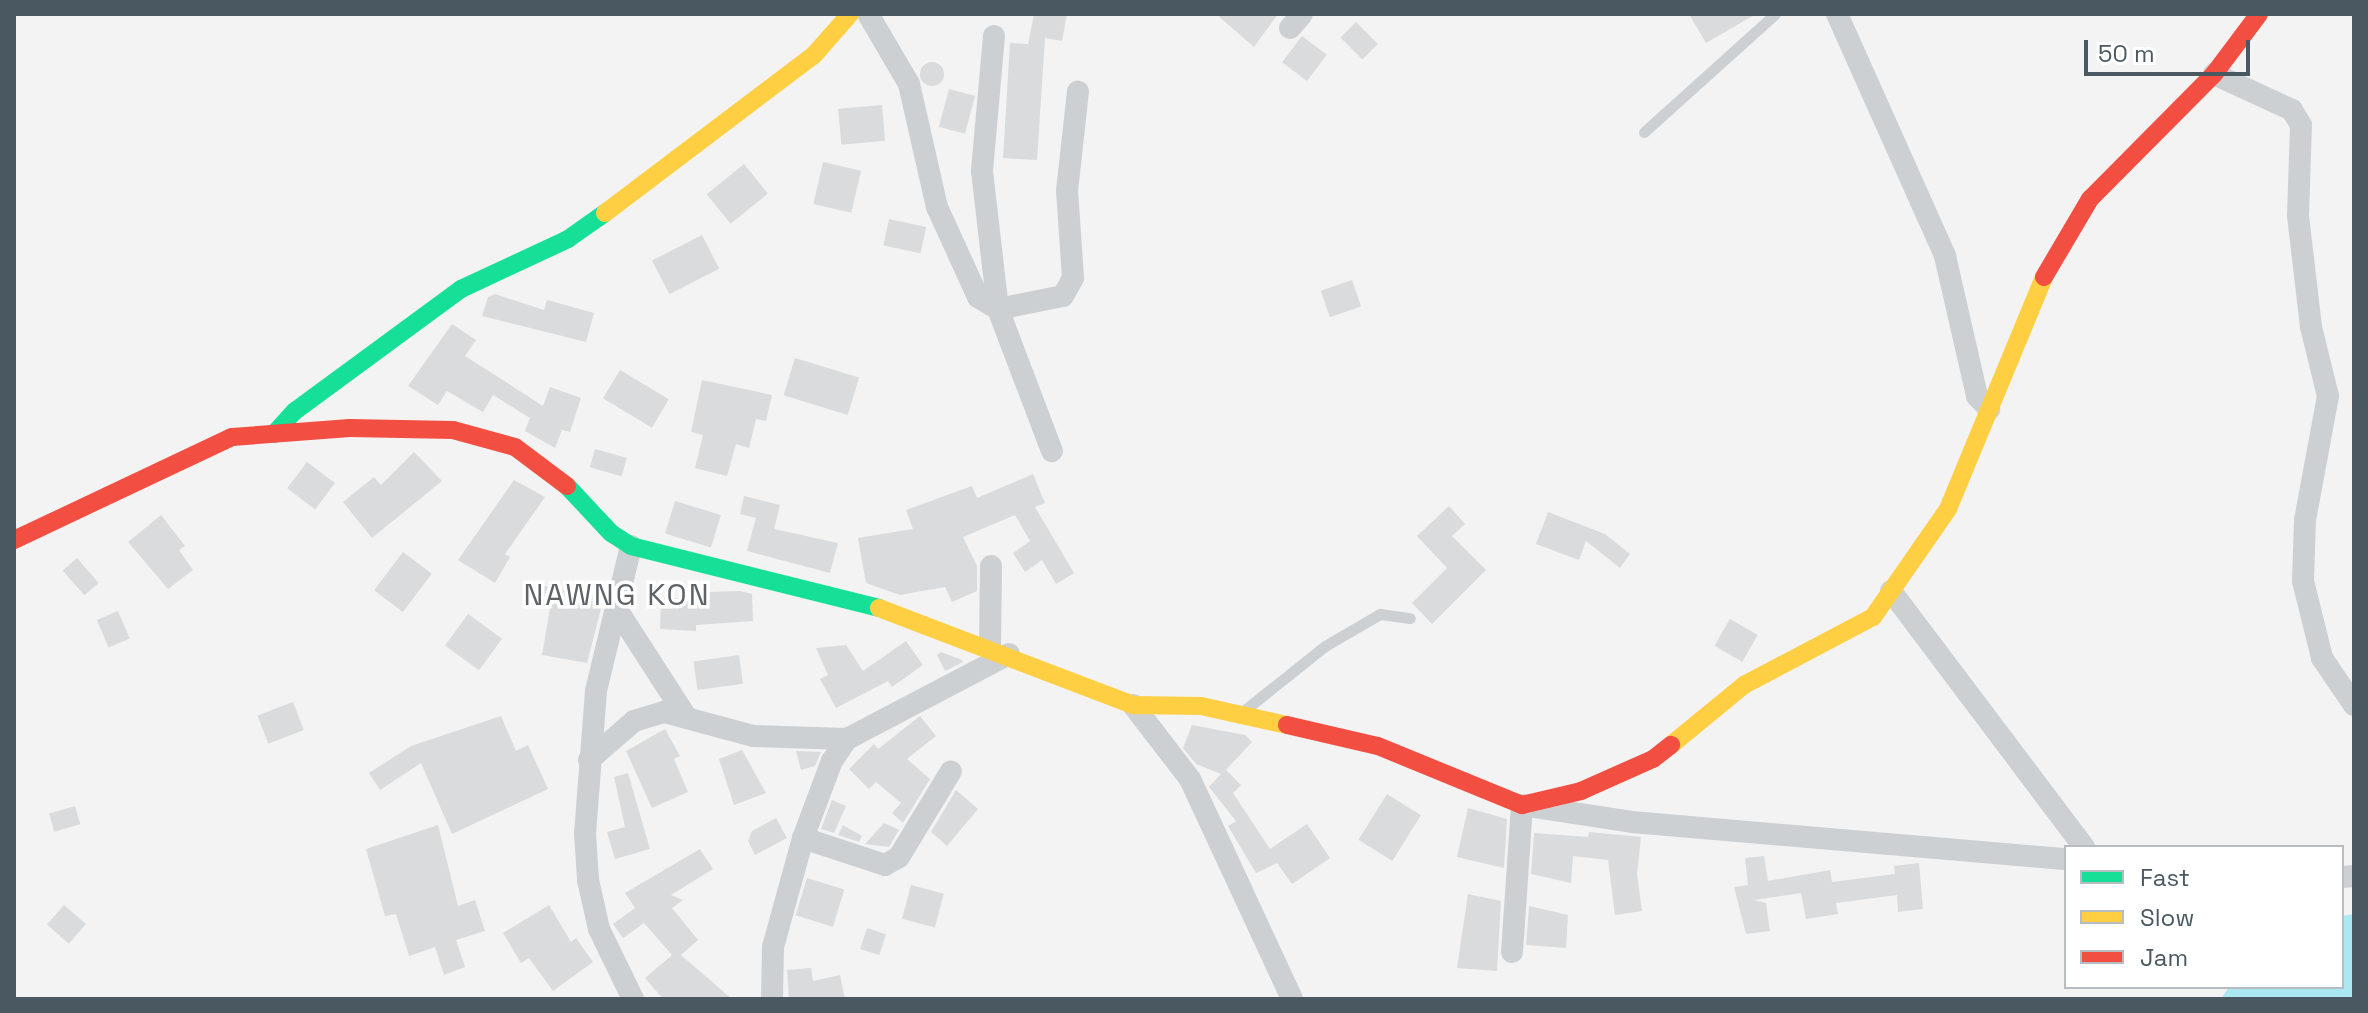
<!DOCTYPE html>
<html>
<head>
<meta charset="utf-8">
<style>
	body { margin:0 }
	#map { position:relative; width:2368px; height:1013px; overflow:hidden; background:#f4f3f3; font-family:"Space Grotesk",sans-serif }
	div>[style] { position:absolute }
	.water>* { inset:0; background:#abe8f2 }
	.building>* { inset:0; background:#dadbdc; transform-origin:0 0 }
	.round { border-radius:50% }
	.lane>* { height:11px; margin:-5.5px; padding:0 5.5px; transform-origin:5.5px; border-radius:5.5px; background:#cdd0d2 }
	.street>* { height:22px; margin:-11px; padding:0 11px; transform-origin:11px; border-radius:11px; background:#cdd0d2 }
	.fast>* { height:18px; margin:-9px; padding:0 9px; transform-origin:9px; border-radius:9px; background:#16e098 }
	.slow>* { height:18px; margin:-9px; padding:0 9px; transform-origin:9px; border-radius:9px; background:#ffcf43 }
	.jam>* { height:18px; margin:-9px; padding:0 9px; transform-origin:9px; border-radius:9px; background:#f24e42 }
	span { translate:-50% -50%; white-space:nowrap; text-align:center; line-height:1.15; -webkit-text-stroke:7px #fff; paint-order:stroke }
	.quarter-label { font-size:30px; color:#5e6368; letter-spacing:2px }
	.frame { position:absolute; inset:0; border:16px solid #495861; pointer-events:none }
	.legend { position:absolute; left:2064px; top:845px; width:280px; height:144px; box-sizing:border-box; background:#fff; border:2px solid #b6bcc0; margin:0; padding:10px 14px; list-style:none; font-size:24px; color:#495861 }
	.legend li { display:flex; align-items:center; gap:16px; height:40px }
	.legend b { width:40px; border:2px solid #b6bcc0 }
	.scale { position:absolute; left:2084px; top:40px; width:166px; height:36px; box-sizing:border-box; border:4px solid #495861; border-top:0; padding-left:10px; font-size:24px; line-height:28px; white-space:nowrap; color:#495861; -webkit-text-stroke:6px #fff; paint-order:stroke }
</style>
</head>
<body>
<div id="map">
	<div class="water">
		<i style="clip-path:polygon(2354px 914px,2354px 999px,2221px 999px,2229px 987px,2342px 987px,2342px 916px)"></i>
	</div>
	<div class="building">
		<i style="clip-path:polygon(1034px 14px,1067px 14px,1062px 41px,1045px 38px,1037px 160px,1003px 158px,1010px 43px,1028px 44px)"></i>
		<i style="clip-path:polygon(1216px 14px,1278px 14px,1254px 47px)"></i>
		<i style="clip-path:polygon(1689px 14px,1756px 14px,1706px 43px)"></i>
		<i style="left:1356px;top:22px;width:31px;height:22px;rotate:45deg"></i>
		<i style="left:1302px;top:36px;width:31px;height:33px;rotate:37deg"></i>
		<i class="round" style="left:920px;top:62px;width:24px;height:24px"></i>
		<i style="left:949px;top:89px;width:27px;height:39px;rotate:15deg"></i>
		<i style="left:882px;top:105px;width:36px;height:44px;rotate:85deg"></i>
		<i style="left:823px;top:162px;width:39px;height:43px;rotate:13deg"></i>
		<i style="left:744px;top:164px;width:38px;height:48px;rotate:51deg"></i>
		<i style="left:889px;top:219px;width:38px;height:27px;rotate:12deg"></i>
		<i style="left:702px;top:235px;width:38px;height:56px;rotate:63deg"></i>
		<i style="left:1352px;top:280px;width:28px;height:33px;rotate:71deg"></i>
		<i style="clip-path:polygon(495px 294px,544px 310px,547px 300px,594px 313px,586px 342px,482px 316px,488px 297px)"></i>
		<i style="clip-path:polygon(452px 324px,476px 340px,465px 356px,543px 406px,550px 387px,581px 398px,570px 432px,562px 430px,555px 448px,525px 431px,530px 418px,493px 395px,483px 412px,447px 391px,438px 405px,408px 386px)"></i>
		<i style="left:795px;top:358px;width:67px;height:39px;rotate:17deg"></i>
		<i style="left:620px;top:370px;width:57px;height:33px;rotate:31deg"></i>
		<i style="clip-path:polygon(702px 380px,772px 395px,766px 421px,756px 419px,749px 448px,736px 444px,727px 476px,695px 468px,703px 435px,691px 432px)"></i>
		<i style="left:595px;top:449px;width:33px;height:19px;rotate:16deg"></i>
		<i style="clip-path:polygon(414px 452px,442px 481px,372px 538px,343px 502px,374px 477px,381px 485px)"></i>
		<i style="left:307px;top:462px;width:35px;height:33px;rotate:37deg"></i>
		<i style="clip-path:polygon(1033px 474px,1045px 503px,1035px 507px,1074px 573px,1056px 584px,1042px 560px,1025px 572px,1013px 553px,1030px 541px,1015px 515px,963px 537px,977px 566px,977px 591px,952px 602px,945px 587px,900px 595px,866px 583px,858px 538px,913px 529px,906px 510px,972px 486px,977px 498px)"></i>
		<i style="clip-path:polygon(514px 480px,545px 497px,505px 554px,510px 557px,495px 583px,458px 560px)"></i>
		<i style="clip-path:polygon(744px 496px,780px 505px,774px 529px,838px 543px,830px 573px,747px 551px,756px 518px,740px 514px)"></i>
		<i style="left:675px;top:501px;width:48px;height:34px;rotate:17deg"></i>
		<i style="clip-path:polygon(1449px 506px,1465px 524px,1452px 536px,1486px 570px,1432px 624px,1412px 603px,1447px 568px,1417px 536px)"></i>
		<i style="clip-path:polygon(1548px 512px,1605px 534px,1630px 554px,1620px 568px,1586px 541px,1579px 560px,1536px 544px)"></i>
		<i style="clip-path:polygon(161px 515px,185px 546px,179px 550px,193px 570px,168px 589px,128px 542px)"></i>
		<i style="left:403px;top:552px;width:36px;height:48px;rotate:37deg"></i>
		<i style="left:77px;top:558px;width:33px;height:19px;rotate:49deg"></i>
		<i style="clip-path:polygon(534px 584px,604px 597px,587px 663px,542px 655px,550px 608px,529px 603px)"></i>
		<i style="clip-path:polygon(740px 591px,752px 594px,753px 621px,696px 625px,696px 631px,660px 629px,661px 598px,709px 599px,709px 592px)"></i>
		<i style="left:118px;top:611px;width:30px;height:23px;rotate:67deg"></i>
		<i style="left:468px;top:614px;width:42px;height:39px;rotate:36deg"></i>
		<i style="left:1730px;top:619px;width:32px;height:31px;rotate:30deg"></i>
		<i style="clip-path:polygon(906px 641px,923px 665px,892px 687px,888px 681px,836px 708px,820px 679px,828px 675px,816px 648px,846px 645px,863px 671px)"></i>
		<i style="clip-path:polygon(941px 652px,962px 660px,963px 662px,945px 671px,937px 655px)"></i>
		<i style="left:739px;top:655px;width:29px;height:46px;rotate:82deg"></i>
		<i style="left:293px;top:702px;width:30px;height:38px;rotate:69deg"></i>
		<i style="clip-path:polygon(501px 716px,516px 751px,528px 745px,548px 789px,452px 834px,421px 763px,380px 790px,369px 773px,411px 746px)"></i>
		<i style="clip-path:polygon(920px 716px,936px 736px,907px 759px,930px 779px,903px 823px,892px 813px,901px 803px,876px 782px,869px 789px,849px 769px,874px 744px,878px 749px)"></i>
		<i style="clip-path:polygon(1192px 725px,1245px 735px,1252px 742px,1226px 770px,1241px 785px,1233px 793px,1270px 849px,1307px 824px,1330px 858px,1292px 884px,1277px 863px,1256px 873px,1228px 826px,1236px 821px,1209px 787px,1221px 774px,1196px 764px,1183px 748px)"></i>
		<i style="clip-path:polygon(665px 729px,680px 756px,674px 759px,688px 792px,652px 808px,626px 751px)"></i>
		<i style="clip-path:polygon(742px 750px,766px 793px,734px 805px,719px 759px)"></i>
		<i style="clip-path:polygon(796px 751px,821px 752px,815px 766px,801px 770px)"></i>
		<i style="clip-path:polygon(628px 773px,650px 849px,615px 859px,607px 832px,625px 827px,614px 777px)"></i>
		<i style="clip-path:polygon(956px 790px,978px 809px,947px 846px,931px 832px)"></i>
		<i style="left:1387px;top:794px;width:40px;height:54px;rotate:32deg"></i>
		<i style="clip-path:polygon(832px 800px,846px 806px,834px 833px,821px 829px)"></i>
		<i style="left:75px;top:806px;width:19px;height:27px;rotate:74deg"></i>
		<i style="clip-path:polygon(1468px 808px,1507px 819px,1504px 868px,1457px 857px)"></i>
		<i style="clip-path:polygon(776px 818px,787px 838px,755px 855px,748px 841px,752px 831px)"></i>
		<i style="clip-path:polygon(884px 823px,899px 830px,889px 847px,865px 844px)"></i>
		<i style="clip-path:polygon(438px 825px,458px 906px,475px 900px,485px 931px,456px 940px,465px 967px,444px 975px,435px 947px,409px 956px,396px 914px,385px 916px,366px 849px)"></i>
		<i style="clip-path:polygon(843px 825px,862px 836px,859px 842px,838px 835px)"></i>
		<i style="clip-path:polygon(1589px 832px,1641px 837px,1637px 874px,1642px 911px,1615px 915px,1608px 860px,1573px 856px,1571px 883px,1531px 874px,1534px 833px,1588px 837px)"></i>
		<i style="clip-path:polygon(700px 849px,713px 869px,671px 895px,683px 900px,672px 908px,698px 940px,681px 955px,732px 999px,663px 999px,645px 978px,672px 955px,644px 923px,623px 938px,613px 924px,635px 908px,625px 893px)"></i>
		<i style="clip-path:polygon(1764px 856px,1768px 881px,1830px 870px,1832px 882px,1895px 874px,1894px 866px,1919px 863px,1923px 909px,1898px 912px,1897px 895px,1836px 903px,1838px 914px,1806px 919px,1801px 893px,1754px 900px,1766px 903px,1770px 931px,1746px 934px,1734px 887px,1748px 885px,1745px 858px)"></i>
		<i style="left:807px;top:878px;width:39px;height:39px;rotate:17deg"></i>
		<i style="left:911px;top:885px;width:34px;height:35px;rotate:15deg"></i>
		<i style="clip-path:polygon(1468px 894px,1501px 901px,1497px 971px,1457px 968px)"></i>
		<i style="left:64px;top:905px;width:29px;height:26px;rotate:41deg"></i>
		<i style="clip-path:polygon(549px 905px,571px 942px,576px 938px,593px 962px,553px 991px,529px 958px,521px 963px,503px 933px)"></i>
		<i style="clip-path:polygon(1529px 906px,1568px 915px,1566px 948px,1526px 945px)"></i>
		<i style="left:867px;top:928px;width:20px;height:22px;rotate:18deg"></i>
		<i style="clip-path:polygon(811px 968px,813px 981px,840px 975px,845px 999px,789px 999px,787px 970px)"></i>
	</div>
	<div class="lane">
		<i style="left:1644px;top:132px;width:176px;rotate:-42deg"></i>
		<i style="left:1246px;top:709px;width:101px;rotate:-38.6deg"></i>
		<i style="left:1325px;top:646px;width:64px;rotate:-30.2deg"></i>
		<i style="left:1380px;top:614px;width:30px;rotate:8deg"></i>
	</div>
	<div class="street">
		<i style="left:868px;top:14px;width:81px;rotate:59.6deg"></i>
		<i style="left:909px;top:84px;width:126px;rotate:77.2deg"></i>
		<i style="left:937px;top:207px;width:99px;rotate:65.5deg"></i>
		<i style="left:978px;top:297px;width:23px;rotate:31deg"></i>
		<i style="left:998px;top:309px;width:152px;rotate:69.2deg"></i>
		<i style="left:1837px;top:14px;width:265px;rotate:65.9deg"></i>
		<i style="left:1945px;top:256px;width:144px;rotate:77.1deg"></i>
		<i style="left:1977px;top:396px;width:18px;rotate:47deg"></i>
		<i style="left:1290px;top:28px;width:18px;rotate:-49deg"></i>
		<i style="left:994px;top:36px;width:136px;rotate:95.1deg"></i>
		<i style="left:982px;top:171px;width:139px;rotate:83.4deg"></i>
		<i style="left:998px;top:309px;width:66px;rotate:-11.3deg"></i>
		<i style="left:1063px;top:296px;width:21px;rotate:-61deg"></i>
		<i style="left:1073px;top:278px;width:87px;rotate:-93.9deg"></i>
		<i style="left:1067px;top:191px;width:100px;rotate:-83.7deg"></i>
		<i style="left:2214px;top:74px;width:86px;rotate:24.8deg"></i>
		<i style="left:2292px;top:110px;width:17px;rotate:59deg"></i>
		<i style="left:2301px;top:125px;width:91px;rotate:91.9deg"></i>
		<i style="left:2298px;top:216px;width:112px;rotate:83.3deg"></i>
		<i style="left:2311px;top:327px;width:71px;rotate:76.2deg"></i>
		<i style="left:2328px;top:396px;width:126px;rotate:100.5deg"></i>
		<i style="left:2305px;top:520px;width:61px;rotate:91.9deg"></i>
		<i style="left:2303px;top:581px;width:79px;rotate:76.1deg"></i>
		<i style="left:2322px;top:658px;width:57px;rotate:55.8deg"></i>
		<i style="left:631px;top:546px;width:149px;rotate:103.6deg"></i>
		<i style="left:596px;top:691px;width:142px;rotate:94.4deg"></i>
		<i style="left:585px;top:833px;width:47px;rotate:86.3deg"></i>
		<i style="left:588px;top:880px;width:50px;rotate:77.3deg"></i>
		<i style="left:599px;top:929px;width:78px;rotate:64.1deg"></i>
		<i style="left:1891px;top:591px;width:321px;rotate:53deg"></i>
		<i style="left:616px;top:608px;width:127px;rotate:57.2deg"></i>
		<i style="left:990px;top:647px;width:81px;rotate:-89.3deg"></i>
		<i style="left:1133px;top:705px;width:93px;rotate:52.4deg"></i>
		<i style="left:1190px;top:779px;width:242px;rotate:65.1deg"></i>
		<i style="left:589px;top:760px;width:60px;rotate:-40.9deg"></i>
		<i style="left:634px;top:721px;width:31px;rotate:-17deg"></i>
		<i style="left:664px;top:712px;width:92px;rotate:15.1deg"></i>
		<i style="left:753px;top:736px;width:94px;rotate:1.8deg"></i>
		<i style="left:803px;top:838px;width:86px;rotate:18.2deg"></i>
		<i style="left:885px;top:865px;width:16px;rotate:-30deg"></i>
		<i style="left:899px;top:857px;width:100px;rotate:-58.8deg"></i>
		<i style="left:2342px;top:877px;width:12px;rotate:-5deg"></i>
		<i style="left:1512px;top:952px;width:147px;rotate:-86.1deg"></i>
		<i style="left:1522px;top:805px;width:111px;rotate:8.8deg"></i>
		<i style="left:1632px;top:822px;width:436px;rotate:4.9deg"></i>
		<i style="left:772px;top:999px;width:52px;rotate:-88.9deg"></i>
		<i style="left:773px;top:947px;width:113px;rotate:-74.6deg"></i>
		<i style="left:803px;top:838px;width:82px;rotate:-69.4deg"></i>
		<i style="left:832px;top:761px;width:27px;rotate:-56deg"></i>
		<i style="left:847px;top:739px;width:183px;rotate:-27.7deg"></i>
	</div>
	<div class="fast">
		<i style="left:274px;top:434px;width:31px;rotate:-48deg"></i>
		<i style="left:295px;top:411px;width:206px;rotate:-36.3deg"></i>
		<i style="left:461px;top:289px;width:118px;rotate:-25deg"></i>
		<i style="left:568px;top:239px;width:45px;rotate:-35.1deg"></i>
		<i style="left:567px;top:486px;width:64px;rotate:46.9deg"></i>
		<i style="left:611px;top:533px;width:24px;rotate:33deg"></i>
		<i style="left:631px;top:546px;width:256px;rotate:14deg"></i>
	</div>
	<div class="slow">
		<i style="left:605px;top:213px;width:262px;rotate:-37.1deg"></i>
		<i style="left:814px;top:55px;width:55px;rotate:-48.7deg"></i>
		<i style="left:879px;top:608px;width:272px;rotate:20.9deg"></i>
		<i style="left:1133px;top:705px;width:68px;rotate:0.8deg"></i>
		<i style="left:1201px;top:706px;width:88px;rotate:12.5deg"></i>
		<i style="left:1671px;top:745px;width:94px;rotate:-39.4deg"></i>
		<i style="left:1744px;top:685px;width:146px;rotate:-27.8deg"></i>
		<i style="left:1873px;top:617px;width:131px;rotate:-55.2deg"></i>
		<i style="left:1948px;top:509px;width:251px;rotate:-67.5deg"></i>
	</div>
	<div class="jam">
		<i style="left:2044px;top:277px;width:91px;rotate:-59.5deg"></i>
		<i style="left:2090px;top:199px;width:176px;rotate:-45.2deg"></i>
		<i style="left:2214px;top:74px;width:75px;rotate:-53.1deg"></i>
		<i style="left:14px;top:540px;width:241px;rotate:-25.3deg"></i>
		<i style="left:232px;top:437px;width:118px;rotate:-4.4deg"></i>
		<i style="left:350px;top:428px;width:103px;rotate:1.1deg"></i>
		<i style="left:453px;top:430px;width:64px;rotate:15.3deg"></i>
		<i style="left:515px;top:447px;width:65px;rotate:36.9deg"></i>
		<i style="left:1287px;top:725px;width:93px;rotate:13deg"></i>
		<i style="left:1378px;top:746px;width:156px;rotate:22.3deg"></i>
		<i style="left:1522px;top:805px;width:61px;rotate:-13.3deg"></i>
		<i style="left:1581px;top:791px;width:79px;rotate:-24deg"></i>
		<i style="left:1653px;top:759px;width:23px;rotate:-38deg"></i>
	</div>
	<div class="quarter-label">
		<span style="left:617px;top:595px">NAWNG KON</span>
	</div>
	<div class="frame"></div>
	<ul class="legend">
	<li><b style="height:10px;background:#16e098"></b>Fast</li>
	<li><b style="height:10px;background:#ffcf43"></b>Slow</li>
	<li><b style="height:10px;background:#f24e42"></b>Jam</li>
	</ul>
	<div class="scale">50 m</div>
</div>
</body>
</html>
